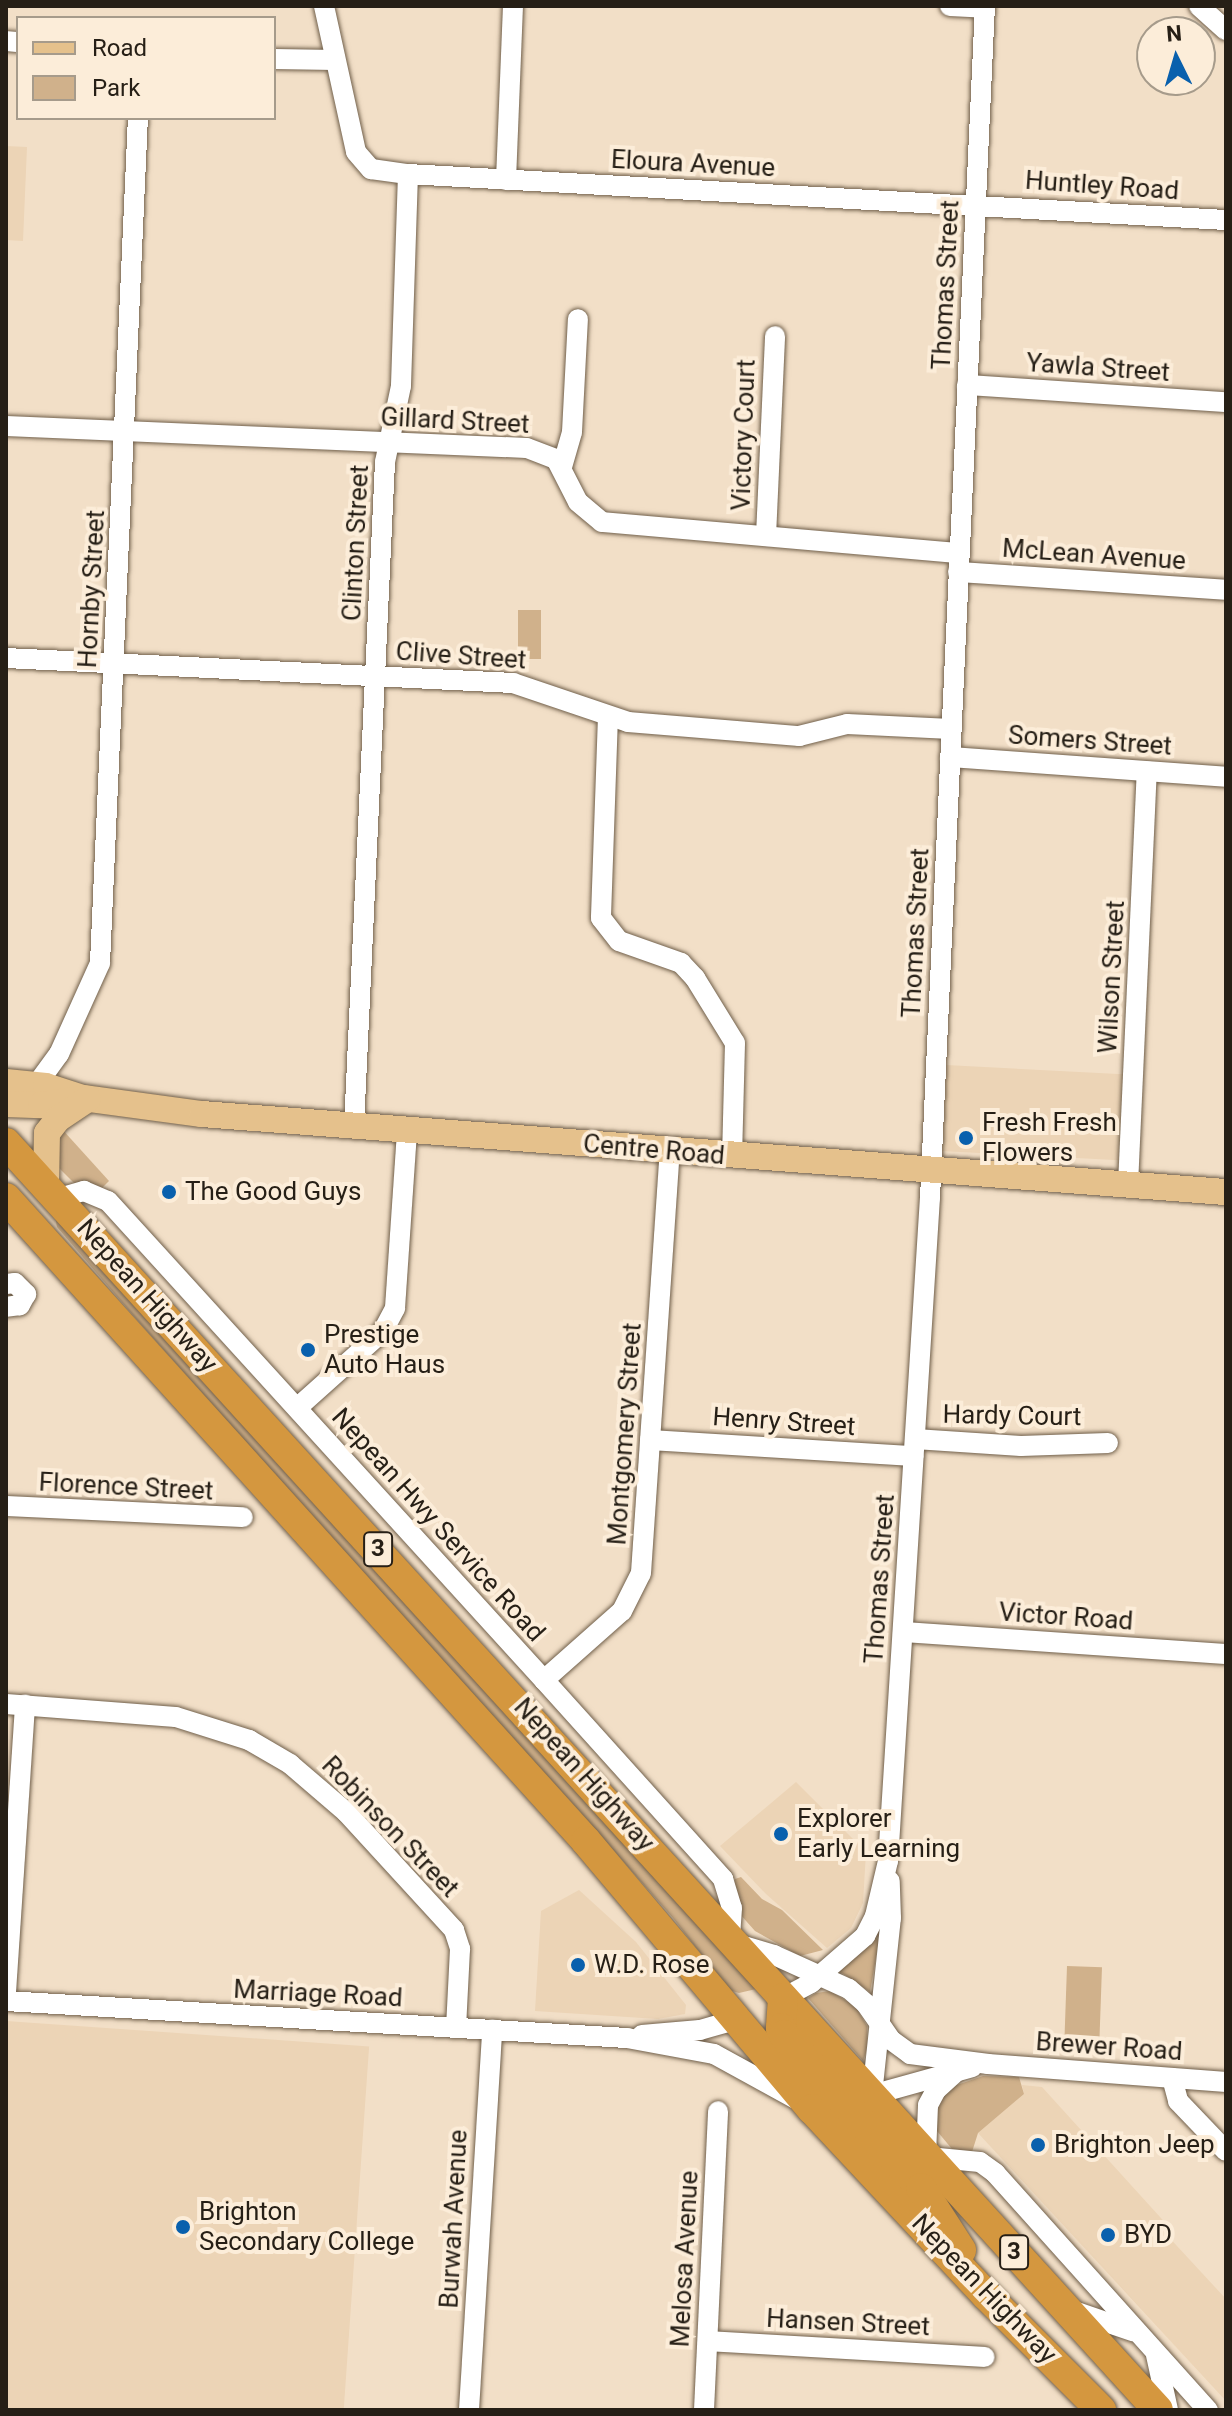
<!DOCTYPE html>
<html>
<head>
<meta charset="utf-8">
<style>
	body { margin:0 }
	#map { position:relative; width:1232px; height:2416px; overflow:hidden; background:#f2dfc7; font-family:Roboto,sans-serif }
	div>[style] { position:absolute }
	.built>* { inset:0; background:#ecd4b6; transform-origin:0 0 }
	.green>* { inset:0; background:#d0b18b; transform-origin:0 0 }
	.roads { filter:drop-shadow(0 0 2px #705f4a) drop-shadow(0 0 2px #705f4a) }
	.minor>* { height:20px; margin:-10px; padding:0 10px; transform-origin:10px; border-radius:10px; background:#fff }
	.major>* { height:26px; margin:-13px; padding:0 13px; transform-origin:13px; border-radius:13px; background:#e5c18c }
	.highway>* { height:30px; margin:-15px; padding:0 15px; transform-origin:15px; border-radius:15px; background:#d4973f }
	.dots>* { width:22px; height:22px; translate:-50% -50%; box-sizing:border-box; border:4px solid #fcedd9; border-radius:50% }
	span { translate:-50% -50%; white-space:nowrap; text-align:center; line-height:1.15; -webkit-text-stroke:8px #fcedd9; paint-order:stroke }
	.shield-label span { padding:2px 6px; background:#fcedd9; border:2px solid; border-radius:6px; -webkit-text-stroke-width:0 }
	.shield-label { font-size:24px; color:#261f16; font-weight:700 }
	.street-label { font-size:26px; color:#261f16 }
	.poi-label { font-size:26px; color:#261f16 }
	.left { translate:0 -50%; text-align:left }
	.frame { position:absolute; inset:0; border:8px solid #261f16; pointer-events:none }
	.legend { position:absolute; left:16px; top:16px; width:260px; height:104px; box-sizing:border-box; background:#fcedd9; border:2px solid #a69b8b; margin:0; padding:10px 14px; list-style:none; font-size:24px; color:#261f16 }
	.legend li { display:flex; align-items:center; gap:16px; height:40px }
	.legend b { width:40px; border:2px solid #a69b8b }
	.north { position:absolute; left:1136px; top:16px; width:80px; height:80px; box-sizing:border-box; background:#fcedd9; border:2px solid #a69b8b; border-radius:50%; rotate:355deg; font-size:22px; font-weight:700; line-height:32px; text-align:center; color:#261f16 }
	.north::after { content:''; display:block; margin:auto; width:28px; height:36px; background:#0960ad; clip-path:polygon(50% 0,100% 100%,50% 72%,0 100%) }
</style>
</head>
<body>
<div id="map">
	<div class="built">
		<i style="clip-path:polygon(6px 146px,27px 147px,23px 241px,6px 240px)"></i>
		<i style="left:946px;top:1065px;width:182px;height:86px;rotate:3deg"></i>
		<i style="clip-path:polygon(796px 1782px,866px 1852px,863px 1903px,851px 1928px,827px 1948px,766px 1894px,720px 1846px)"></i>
		<i style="clip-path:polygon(579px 1890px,636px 1942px,686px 2005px,685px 2014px,658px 2019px,535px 2011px,541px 1911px)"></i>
		<i style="left:6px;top:2021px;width:364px;height:389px;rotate:4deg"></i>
		<i style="clip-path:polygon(1022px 2085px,1042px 2087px,1170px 2228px,1165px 2233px,1226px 2299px,1226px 2401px,978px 2133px,1024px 2094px)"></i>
	</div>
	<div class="green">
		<i style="left:518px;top:610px;width:23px;height:49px"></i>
		<i style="clip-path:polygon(61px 1128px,109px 1181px,102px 1188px,75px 1184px,54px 1163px)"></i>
		<i style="clip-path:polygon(55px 1216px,756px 1989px,739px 1993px,729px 1990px,673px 1918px,579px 1811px,428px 1647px,139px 1322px,57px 1227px)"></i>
		<i style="clip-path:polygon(741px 1877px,762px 1899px,782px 1910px,823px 1950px,800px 1956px,755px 1931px,739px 1913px,734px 1887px,735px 1879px)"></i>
		<i style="clip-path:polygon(874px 1937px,879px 1940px,870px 1992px,839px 1971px)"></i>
		<i style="left:1067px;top:1966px;width:35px;height:75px;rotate:2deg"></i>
		<i style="clip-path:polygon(830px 1991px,855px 2006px,867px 2026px,868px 2047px,863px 2061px,808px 1998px,816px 1993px)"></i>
		<i style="clip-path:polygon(983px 2076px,1019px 2077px,1024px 2094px,978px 2133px,972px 2152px,952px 2149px,932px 2125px,940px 2098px,954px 2086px)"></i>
	</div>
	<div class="roads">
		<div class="minor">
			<i style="left:324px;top:6px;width:149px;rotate:77.6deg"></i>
			<i style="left:356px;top:152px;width:23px;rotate:49deg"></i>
			<i style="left:371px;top:169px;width:37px;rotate:8deg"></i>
			<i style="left:408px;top:174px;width:212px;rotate:91.9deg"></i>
			<i style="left:401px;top:386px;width:78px;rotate:101.9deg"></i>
			<i style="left:385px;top:462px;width:665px;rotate:92.67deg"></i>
			<i style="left:950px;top:6px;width:35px;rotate:3deg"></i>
			<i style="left:1199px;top:6px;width:36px;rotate:42deg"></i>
			<i style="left:6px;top:41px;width:12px;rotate:5deg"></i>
			<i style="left:274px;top:59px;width:61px;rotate:0.9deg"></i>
			<i style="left:408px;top:174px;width:819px;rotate:3.22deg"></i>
			<i style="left:506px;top:180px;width:174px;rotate:-87.7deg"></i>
			<i style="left:967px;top:385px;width:260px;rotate:3.8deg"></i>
			<i style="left:6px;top:426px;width:521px;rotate:2.42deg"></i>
			<i style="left:527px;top:448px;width:31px;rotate:21deg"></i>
			<i style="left:556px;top:459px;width:48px;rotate:62.9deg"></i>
			<i style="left:578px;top:502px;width:31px;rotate:40deg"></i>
			<i style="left:602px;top:522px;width:358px;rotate:5deg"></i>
			<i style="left:562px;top:467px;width:36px;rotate:-74deg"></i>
			<i style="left:572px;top:432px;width:113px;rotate:-87deg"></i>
			<i style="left:766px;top:536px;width:200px;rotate:-87.4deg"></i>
			<i style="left:958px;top:572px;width:269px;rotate:3.8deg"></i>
			<i style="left:6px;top:658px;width:508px;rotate:2.82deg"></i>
			<i style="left:513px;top:683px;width:121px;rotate:18.7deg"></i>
			<i style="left:628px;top:722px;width:172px;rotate:4.7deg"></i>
			<i style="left:799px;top:736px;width:49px;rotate:-14deg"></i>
			<i style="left:847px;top:724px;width:104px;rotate:2.8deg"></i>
			<i style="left:608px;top:716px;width:202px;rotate:92deg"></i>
			<i style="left:601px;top:918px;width:29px;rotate:52deg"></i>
			<i style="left:619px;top:941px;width:66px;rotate:19.5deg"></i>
			<i style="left:681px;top:963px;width:21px;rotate:47deg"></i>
			<i style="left:695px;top:978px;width:76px;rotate:58.4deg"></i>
			<i style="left:735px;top:1043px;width:113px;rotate:91.5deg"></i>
			<i style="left:950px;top:757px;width:277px;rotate:4.1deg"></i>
			<i style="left:37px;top:1084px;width:37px;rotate:-54deg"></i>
			<i style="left:59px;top:1054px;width:100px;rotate:-65.7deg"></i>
			<i style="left:100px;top:963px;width:846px;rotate:-87.43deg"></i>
			<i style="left:1128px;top:1185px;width:414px;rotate:-87.4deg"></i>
			<i style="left:59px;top:1198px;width:26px;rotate:-16deg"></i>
			<i style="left:84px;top:1191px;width:26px;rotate:23deg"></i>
			<i style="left:108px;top:1201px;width:648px;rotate:47.69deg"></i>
			<i style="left:544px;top:1680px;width:268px;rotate:48deg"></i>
			<i style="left:723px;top:1879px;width:30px;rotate:73deg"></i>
			<i style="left:732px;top:1908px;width:30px;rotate:94deg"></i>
			<i style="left:6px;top:1284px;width:9px;rotate:-6deg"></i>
			<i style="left:15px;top:1283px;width:16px;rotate:45deg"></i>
			<i style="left:26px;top:1294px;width:13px;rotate:119deg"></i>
			<i style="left:20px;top:1305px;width:14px;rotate:172deg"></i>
			<i style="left:297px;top:1408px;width:115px;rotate:-41.8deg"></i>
			<i style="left:383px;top:1331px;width:26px;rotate:-62deg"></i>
			<i style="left:395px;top:1308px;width:178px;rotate:-86.1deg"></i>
			<i style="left:915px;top:1439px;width:106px;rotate:3.8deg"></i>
			<i style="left:1021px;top:1446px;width:87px;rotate:-2deg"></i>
			<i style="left:650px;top:1440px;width:264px;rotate:3.5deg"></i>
			<i style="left:6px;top:1506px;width:237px;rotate:2.7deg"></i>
			<i style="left:903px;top:1632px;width:324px;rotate:3.9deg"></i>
			<i style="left:544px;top:1680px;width:104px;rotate:-41.5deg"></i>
			<i style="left:622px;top:1611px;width:42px;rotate:-63.4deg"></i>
			<i style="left:641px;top:1573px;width:423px;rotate:-86.1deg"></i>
			<i style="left:6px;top:1704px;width:170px;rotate:4.4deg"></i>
			<i style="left:176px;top:1717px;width:77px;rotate:17.5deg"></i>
			<i style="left:249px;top:1740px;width:48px;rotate:30.3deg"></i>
			<i style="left:290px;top:1764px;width:74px;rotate:40.6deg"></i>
			<i style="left:346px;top:1812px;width:160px;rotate:47.5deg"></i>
			<i style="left:454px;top:1930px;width:20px;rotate:72deg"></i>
			<i style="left:460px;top:1949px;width:79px;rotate:92.9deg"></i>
			<i style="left:734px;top:1943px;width:42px;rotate:16.7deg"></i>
			<i style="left:774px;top:1955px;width:82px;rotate:24.4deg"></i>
			<i style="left:849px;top:1989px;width:23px;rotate:41deg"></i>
			<i style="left:866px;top:2004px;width:44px;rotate:55.2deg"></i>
			<i style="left:891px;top:2040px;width:24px;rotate:36deg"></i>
			<i style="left:910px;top:2054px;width:79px;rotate:7.3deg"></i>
			<i style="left:988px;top:2064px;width:239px;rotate:4.3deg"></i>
			<i style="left:6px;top:1992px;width:288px;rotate:-86.2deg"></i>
			<i style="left:783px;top:1998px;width:32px;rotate:-28deg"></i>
			<i style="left:811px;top:1983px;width:72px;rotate:-41deg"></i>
			<i style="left:865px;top:1936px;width:22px;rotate:-63deg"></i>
			<i style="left:875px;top:1916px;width:57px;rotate:-76.7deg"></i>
			<i style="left:888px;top:1861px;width:664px;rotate:-86.38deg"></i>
			<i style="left:930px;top:1198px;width:1193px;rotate:-87.36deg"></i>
			<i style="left:6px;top:2001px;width:622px;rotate:3.41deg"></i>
			<i style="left:627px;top:2038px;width:88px;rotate:10.4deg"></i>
			<i style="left:714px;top:2054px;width:94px;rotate:28.8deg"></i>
			<i style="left:642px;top:2035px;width:58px;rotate:-4.9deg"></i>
			<i style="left:700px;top:2030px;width:35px;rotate:-16deg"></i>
			<i style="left:1172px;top:2078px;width:24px;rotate:75deg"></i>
			<i style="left:1178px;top:2101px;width:69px;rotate:46.2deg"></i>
			<i style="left:872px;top:2095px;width:178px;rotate:-83.9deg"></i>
			<i style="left:891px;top:1918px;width:37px;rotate:-92deg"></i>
			<i style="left:872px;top:2095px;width:104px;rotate:-15.6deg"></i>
			<i style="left:926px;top:2155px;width:50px;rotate:-87.7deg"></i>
			<i style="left:928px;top:2105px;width:17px;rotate:-62deg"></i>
			<i style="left:936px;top:2090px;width:27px;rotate:-42deg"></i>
			<i style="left:928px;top:2157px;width:52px;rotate:5.5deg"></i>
			<i style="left:980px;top:2162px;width:19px;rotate:36deg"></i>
			<i style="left:995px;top:2173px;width:319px;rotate:48.1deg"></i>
			<i style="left:1068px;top:2309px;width:68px;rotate:19deg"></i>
			<i style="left:708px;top:2341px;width:277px;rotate:3.3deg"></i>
			<i style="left:1156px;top:2355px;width:56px;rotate:77.7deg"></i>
			<i style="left:469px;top:2410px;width:381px;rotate:-86.5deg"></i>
			<i style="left:704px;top:2410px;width:299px;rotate:-87.3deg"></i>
		</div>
		<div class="major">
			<i style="left:6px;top:1082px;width:40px;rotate:5.7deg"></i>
			<i style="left:46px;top:1086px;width:39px;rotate:18deg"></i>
			<i style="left:83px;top:1098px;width:120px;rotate:7.7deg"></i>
			<i style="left:202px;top:1114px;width:1027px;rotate:4.36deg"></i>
			<i style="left:6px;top:1104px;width:35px;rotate:2deg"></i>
			<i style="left:41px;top:1105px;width:38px;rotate:-9deg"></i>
			<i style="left:46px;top:1185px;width:52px;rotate:-88.9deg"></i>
			<i style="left:47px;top:1133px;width:18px;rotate:-52deg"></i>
			<i style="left:58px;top:1119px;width:36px;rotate:-34deg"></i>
		</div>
		<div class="highway">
			<i style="left:6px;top:1143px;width:1712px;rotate:47.72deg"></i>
			<i style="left:6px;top:1198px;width:866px;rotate:47.95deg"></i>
			<i style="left:586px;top:1841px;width:351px;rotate:49.9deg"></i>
			<i style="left:812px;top:2109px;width:255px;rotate:46.9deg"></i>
			<i style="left:986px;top:2295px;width:163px;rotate:45deg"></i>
			<i style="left:783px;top:1998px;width:30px;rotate:94deg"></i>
			<i style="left:781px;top:2028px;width:8px;rotate:67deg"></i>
			<i style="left:784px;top:2035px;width:205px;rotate:48.2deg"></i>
			<i style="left:921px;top:2188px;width:74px;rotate:57.2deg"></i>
		</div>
	</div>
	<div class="dots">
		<i style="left:966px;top:1138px;background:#0960ad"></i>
		<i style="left:169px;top:1192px;background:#0960ad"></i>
		<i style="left:308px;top:1350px;background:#0960ad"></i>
		<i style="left:781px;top:1834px;background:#0960ad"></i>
		<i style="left:578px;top:1965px;background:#0960ad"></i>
		<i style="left:1038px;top:2145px;background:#0960ad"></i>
		<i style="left:183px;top:2227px;background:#0960ad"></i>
		<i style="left:1108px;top:2235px;background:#0960ad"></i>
	</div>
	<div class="shield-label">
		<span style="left:378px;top:1549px">3</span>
		<span style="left:1014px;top:2252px">3</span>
	</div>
	<div class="street-label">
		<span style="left:693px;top:164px;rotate:3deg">Eloura Avenue</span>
		<span style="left:1102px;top:186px;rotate:4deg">Huntley Road</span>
		<span style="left:946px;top:285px;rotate:-87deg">Thomas Street</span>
		<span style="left:1098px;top:368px;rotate:4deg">Yawla Street</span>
		<span style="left:455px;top:421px;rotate:3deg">Gillard Street</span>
		<span style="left:744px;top:435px;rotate:-88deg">Victory Court</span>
		<span style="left:356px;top:543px;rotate:-87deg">Clinton Street</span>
		<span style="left:1094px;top:555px;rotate:4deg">McLean Avenue</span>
		<span style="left:92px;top:589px;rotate:-87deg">Hornby Street</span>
		<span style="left:461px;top:656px;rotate:4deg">Clive Street</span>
		<span style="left:1090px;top:741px;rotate:4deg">Somers Street</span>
		<span style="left:916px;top:933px;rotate:-87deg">Thomas Street</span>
		<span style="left:1112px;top:977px;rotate:-87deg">Wilson Street</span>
		<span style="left:654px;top:1150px;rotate:5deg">Centre Road</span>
		<span style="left:147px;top:1296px;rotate:48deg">Nepean Highway</span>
		<span style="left:1012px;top:1416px;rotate:1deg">Hardy Court</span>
		<span style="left:784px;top:1422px;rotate:4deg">Henry Street</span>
		<span style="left:625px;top:1434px;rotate:-86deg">Montgomery Street</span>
		<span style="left:126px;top:1487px;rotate:3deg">Florence Street</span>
		<span style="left:438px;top:1525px;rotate:48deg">Nepean Hwy Service Road</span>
		<span style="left:880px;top:1579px;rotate:-86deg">Thomas Street</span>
		<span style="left:1066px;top:1617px;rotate:4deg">Victor Road</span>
		<span style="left:584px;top:1775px;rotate:48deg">Nepean Highway</span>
		<span style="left:390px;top:1827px;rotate:46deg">Robinson Street</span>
		<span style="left:318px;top:1994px;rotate:3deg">Marriage Road</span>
		<span style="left:1109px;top:2047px;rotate:4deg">Brewer Road</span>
		<span style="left:454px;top:2219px;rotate:-87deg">Burwah Avenue</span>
		<span style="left:685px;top:2259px;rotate:-87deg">Melosa Avenue</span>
		<span style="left:984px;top:2289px;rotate:46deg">Nepean Highway</span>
		<span style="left:848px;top:2323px;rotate:3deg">Hansen Street</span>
	</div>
	<div class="poi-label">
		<span class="left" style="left:982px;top:1138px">Fresh Fresh<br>Flowers</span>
		<span class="left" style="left:185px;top:1192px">The Good Guys</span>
		<span class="left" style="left:324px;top:1350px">Prestige<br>Auto Haus</span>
		<span class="left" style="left:797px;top:1834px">Explorer<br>Early Learning</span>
		<span class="left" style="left:594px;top:1965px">W.D. Rose</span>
		<span class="left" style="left:1054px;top:2145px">Brighton Jeep</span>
		<span class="left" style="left:199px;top:2227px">Brighton<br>Secondary College</span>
		<span class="left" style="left:1124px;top:2235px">BYD</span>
	</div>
	<div class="frame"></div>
	<ul class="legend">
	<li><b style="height:10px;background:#e5c18c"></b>Road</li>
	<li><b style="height:22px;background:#d0b18b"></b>Park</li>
	</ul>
	<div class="north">N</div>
</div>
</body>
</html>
